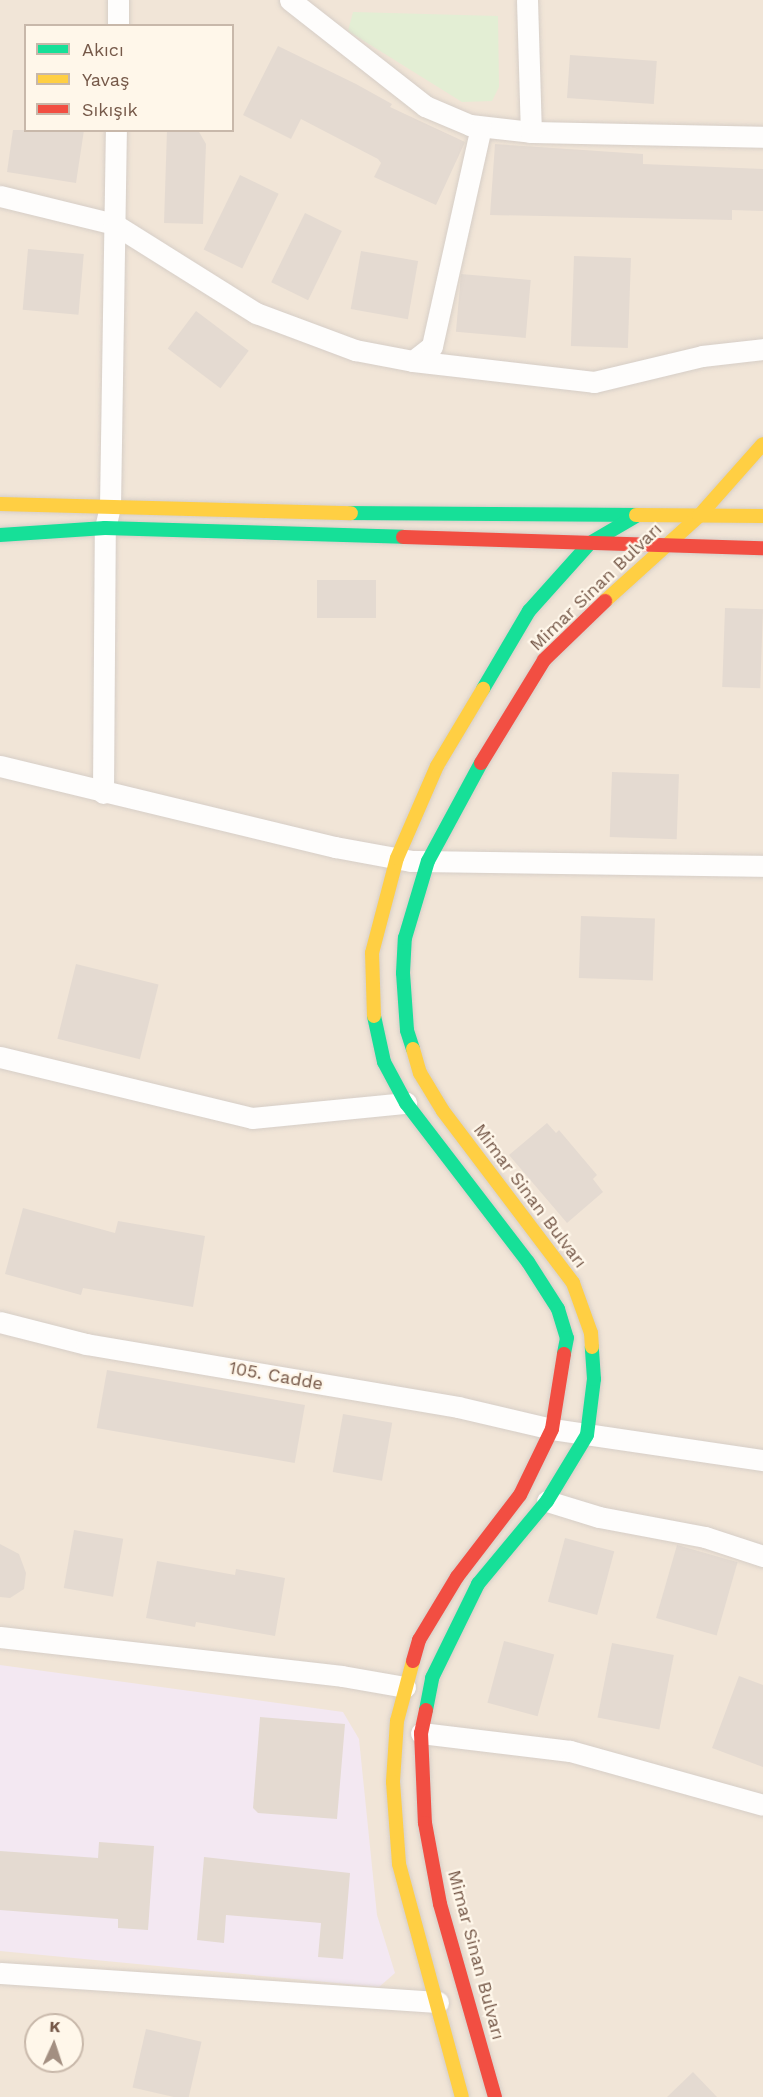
<!DOCTYPE html>
<html>
<head>
<meta charset="utf-8">
<style>
	body { margin:0 }
	#map { position:relative; width:763px; height:2097px; overflow:hidden; background:#f7f2ea; font-family:"Work Sans",sans-serif }
	div>[style] { position:absolute }
	.residential>* { inset:0; background:#f1e5d7 }
	.education>* { inset:0; background:#f3e8f2 }
	.green>* { inset:0; background:#e3eed4 }
	.building>* { inset:0; background:#e4dad1; transform-origin:0 0 }
	.roads { filter:drop-shadow(0 0 2px #d6cec7) drop-shadow(0 0 2px #d6cec7) }
	.street>* { height:21px; margin:-10.5px; padding:0 10.5px; transform-origin:10.5px; border-radius:10.5px; background:#fefdfc }
	.fast>* { height:14px; margin:-7px; padding:0 7px; transform-origin:7px; border-radius:7px; background:#16e098 }
	.slow>* { height:14px; margin:-7px; padding:0 7px; transform-origin:7px; border-radius:7px; background:#ffcf43 }
	.jam>* { height:14px; margin:-7px; padding:0 7px; transform-origin:7px; border-radius:7px; background:#f24e42 }
	span { translate:-50% -50%; white-space:nowrap; text-align:center; line-height:1.15; -webkit-text-stroke:4.5px #fff7ea; paint-order:stroke }
	.street-label { font-size:18px; color:#765949 }
	.legend { position:absolute; left:24px; top:24px; width:210px; height:108px; box-sizing:border-box; background:#fff7ea; border:2px solid #c8b8aa; margin:0; padding:8px 10px; list-style:none; font-size:18px; color:#765949 }
	.legend li { display:flex; align-items:center; gap:12px; height:30px }
	.legend b { width:30px; border:2px solid #c8b8aa }
	.north { position:absolute; left:24px; top:2013px; width:60px; height:60px; box-sizing:border-box; background:#fff7ea; border:2px solid #c8b8aa; border-radius:50%; rotate:3deg; font-size:16px; font-weight:700; line-height:24px; text-align:center; color:#765949 }
	.north::after { content:''; display:block; margin:auto; width:21px; height:27px; background:#a38f81; clip-path:polygon(50% 0,100% 100%,50% 72%,0 100%) }
</style>
</head>
<body>
<div id="map">
	<div class="residential">
		<i style="clip-path:polygon(evenodd,0 0,763px 0,763px 2097px,0 2097px,0 0,26px 26px,232px 26px,232px 130px,26px 130px,26px 26px,0 0,36px 2025px,72px 2025px,72px 2061px,36px 2061px,36px 2025px)"></i>
	</div>
	<div class="education">
		<i style="clip-path:polygon(0 1665px,343px 1712px,359px 1739px,377px 1915px,395px 1973px,379px 1987px,0 1951px)"></i>
	</div>
	<div class="green">
		<i style="clip-path:polygon(353px 12px,498px 16px,499px 87px,492px 101px,462px 102px,348px 31px)"></i>
	</div>
	<div class="building">
		<i style="clip-path:polygon(278px 46px,356px 84px,392px 104px,390px 107px,465px 142px,436px 205px,374px 177px,381px 163px,378px 159px,301px 119px,291px 139px,243px 115px)"></i>
		<i style="left:570px;top:55px;width:87px;height:43px;rotate:4deg"></i>
		<i style="clip-path:polygon(13px 130px,84px 130px,76px 183px,7px 172px)"></i>
		<i style="clip-path:polygon(167px 130px,198px 130px,206px 144px,203px 224px,164px 223px)"></i>
		<i style="clip-path:polygon(495px 144px,643px 154px,643px 164px,763px 169px,763px 211px,732px 210px,732px 220px,490px 215px)"></i>
		<i style="left:240px;top:175px;width:43px;height:83px;rotate:26deg"></i>
		<i style="left:305px;top:213px;width:41px;height:77px;rotate:26deg"></i>
		<i style="left:28px;top:249px;width:56px;height:61px;rotate:5deg"></i>
		<i style="left:361px;top:251px;width:58px;height:59px;rotate:10deg"></i>
		<i style="left:574px;top:256px;width:57px;height:90px;rotate:2deg"></i>
		<i style="left:461px;top:274px;width:70px;height:58px;rotate:5deg"></i>
		<i style="left:196px;top:311px;width:66px;height:47px;rotate:37deg"></i>
		<i style="left:376px;top:580px;width:38px;height:59px;rotate:90deg"></i>
		<i style="left:725px;top:608px;width:38px;height:79px;rotate:2deg"></i>
		<i style="left:612px;top:772px;width:67px;height:65px;rotate:2deg"></i>
		<i style="left:581px;top:916px;width:74px;height:62px;rotate:2deg"></i>
		<i style="left:76px;top:964px;width:85px;height:77px;rotate:14deg"></i>
		<i style="clip-path:polygon(547px 1123px,556px 1133px,559px 1130px,597px 1175px,593px 1179px,603px 1192px,567px 1223px,509px 1155px)"></i>
		<i style="clip-path:polygon(23px 1208px,115px 1233px,118px 1221px,205px 1236px,193px 1307px,83px 1288px,81px 1295px,5px 1274px)"></i>
		<i style="left:107px;top:1370px;width:201px;height:59px;rotate:10deg"></i>
		<i style="left:343px;top:1414px;width:50px;height:59px;rotate:10deg"></i>
		<i style="left:74px;top:1530px;width:50px;height:59px;rotate:10deg"></i>
		<i style="left:565px;top:1538px;width:51px;height:66px;rotate:15deg"></i>
		<i style="clip-path:polygon(0 1544px,19px 1554px,26px 1573px,24px 1589px,10px 1598px,0 1597px)"></i>
		<i style="left:677px;top:1545px;width:63px;height:76px;rotate:16deg"></i>
		<i style="clip-path:polygon(157px 1561px,235px 1575px,236px 1569px,285px 1578px,275px 1636px,196px 1622px,195px 1627px,146px 1618px)"></i>
		<i style="left:504px;top:1641px;width:52px;height:64px;rotate:15deg"></i>
		<i style="left:612px;top:1643px;width:63px;height:76px;rotate:11deg"></i>
		<i style="clip-path:polygon(739px 1676px,763px 1685px,763px 1767px,712px 1748px)"></i>
		<i style="clip-path:polygon(260px 1717px,345px 1724px,337px 1819px,258px 1813px,253px 1808px)"></i>
		<i style="clip-path:polygon(99px 1842px,154px 1846px,148px 1930px,118px 1928px,118px 1919px,0 1910px,0 1851px,98px 1858px)"></i>
		<i style="clip-path:polygon(204px 1857px,350px 1873px,343px 1959px,318px 1957px,321px 1923px,226px 1915px,224px 1943px,197px 1940px)"></i>
		<i style="left:146px;top:2029px;width:57px;height:60px;rotate:13deg"></i>
		<i style="clip-path:polygon(693px 2072px,717px 2097px,667px 2097px)"></i>
	</div>
	<div class="roads">
		<div class="street">
			<i style="left:290px;top:0;width:172px;rotate:38.1deg"></i>
			<i style="left:425px;top:106px;width:49px;rotate:22.9deg"></i>
			<i style="left:470px;top:125px;width:61px;rotate:6.5deg"></i>
			<i style="left:531px;top:132px;width:232px;rotate:1.2deg"></i>
			<i style="left:527px;top:0;width:132px;rotate:88.3deg"></i>
			<i style="left:118px;top:26px;width:26px;rotate:-90deg"></i>
			<i style="left:0;top:196px;width:117px;rotate:13.8deg"></i>
			<i style="left:114px;top:224px;width:168px;rotate:32.1deg"></i>
			<i style="left:256px;top:313px;width:106px;rotate:20.5deg"></i>
			<i style="left:355px;top:350px;width:59px;rotate:10.7deg"></i>
			<i style="left:413px;top:361px;width:24px;rotate:-38deg"></i>
			<i style="left:432px;top:346px;width:224px;rotate:-77.4deg"></i>
			<i style="left:413px;top:361px;width:182px;rotate:6.6deg"></i>
			<i style="left:594px;top:382px;width:111px;rotate:-13.5deg"></i>
			<i style="left:702px;top:356px;width:61px;rotate:-6.5deg"></i>
			<i style="left:0;top:766px;width:345px;rotate:13.6deg"></i>
			<i style="left:335px;top:847px;width:77px;rotate:10.4deg"></i>
			<i style="left:411px;top:861px;width:352px;rotate:0.8deg"></i>
			<i style="left:103px;top:793px;width:265px;rotate:-89.6deg"></i>
			<i style="left:105px;top:528px;width:23px;rotate:-77deg"></i>
			<i style="left:110px;top:506px;width:376px;rotate:-89.1deg"></i>
			<i style="left:0;top:1057px;width:259px;rotate:13.6deg"></i>
			<i style="left:252px;top:1118px;width:155px;rotate:-5.6deg"></i>
			<i style="left:0;top:1322px;width:89px;rotate:14.3deg"></i>
			<i style="left:86px;top:1344px;width:377px;rotate:9.6deg"></i>
			<i style="left:458px;top:1407px;width:97px;rotate:13.2deg"></i>
			<i style="left:552px;top:1429px;width:213px;rotate:8.4deg"></i>
			<i style="left:547px;top:1501px;width:54px;rotate:17.1deg"></i>
			<i style="left:599px;top:1517px;width:108px;rotate:10.7deg"></i>
			<i style="left:705px;top:1537px;width:61px;rotate:18.1deg"></i>
			<i style="left:0;top:1637px;width:344px;rotate:6.5deg"></i>
			<i style="left:342px;top:1676px;width:64px;rotate:9.9deg"></i>
			<i style="left:421px;top:1733px;width:150px;rotate:6.9deg"></i>
			<i style="left:570px;top:1751px;width:200px;rotate:15.6deg"></i>
			<i style="left:0;top:1973px;width:439px;rotate:3.8deg"></i>
		</div>
		<div class="fast">
			<i style="left:351px;top:513px;width:285px;rotate:0.4deg"></i>
			<i style="left:0;top:535px;width:105px;rotate:-3.8deg"></i>
			<i style="left:105px;top:528px;width:298px;rotate:1.7deg"></i>
			<i style="left:483px;top:689px;width:91px;rotate:-59.5deg"></i>
			<i style="left:529px;top:611px;width:91px;rotate:-48.1deg"></i>
			<i style="left:590px;top:543px;width:53px;rotate:-30.4deg"></i>
			<i style="left:374px;top:1016px;width:47px;rotate:77.7deg"></i>
			<i style="left:384px;top:1062px;width:47px;rotate:61.8deg"></i>
			<i style="left:406px;top:1103px;width:200px;rotate:52.5deg"></i>
			<i style="left:528px;top:1262px;width:56px;rotate:57.4deg"></i>
			<i style="left:558px;top:1309px;width:30px;rotate:73deg"></i>
			<i style="left:567px;top:1338px;width:16px;rotate:101deg"></i>
			<i style="left:413px;top:1049px;width:20px;rotate:-108deg"></i>
			<i style="left:407px;top:1030px;width:57px;rotate:-94deg"></i>
			<i style="left:403px;top:973px;width:35px;rotate:-87deg"></i>
			<i style="left:405px;top:938px;width:80px;rotate:-73.4deg"></i>
			<i style="left:428px;top:861px;width:111px;rotate:-61.6deg"></i>
			<i style="left:426px;top:1710px;width:33px;rotate:-79deg"></i>
			<i style="left:432px;top:1678px;width:105px;rotate:-63.9deg"></i>
			<i style="left:478px;top:1584px;width:108px;rotate:-50.3deg"></i>
			<i style="left:547px;top:1501px;width:77px;rotate:-58.8deg"></i>
			<i style="left:587px;top:1435px;width:56px;rotate:-82.9deg"></i>
			<i style="left:594px;top:1379px;width:32px;rotate:-94deg"></i>
		</div>
		<div class="slow">
			<i style="left:0;top:504px;width:351px;rotate:1.5deg"></i>
			<i style="left:636px;top:515px;width:127px;rotate:0.5deg"></i>
			<i style="left:605px;top:601px;width:127px;rotate:-42.1deg"></i>
			<i style="left:699px;top:516px;width:96px;rotate:-48.4deg"></i>
			<i style="left:374px;top:1016px;width:63px;rotate:-91.8deg"></i>
			<i style="left:372px;top:953px;width:98px;rotate:-75.3deg"></i>
			<i style="left:397px;top:858px;width:100px;rotate:-66.5deg"></i>
			<i style="left:437px;top:766px;width:90px;rotate:-59.1deg"></i>
			<i style="left:413px;top:1049px;width:25px;rotate:74deg"></i>
			<i style="left:420px;top:1073px;width:44px;rotate:58.8deg"></i>
			<i style="left:443px;top:1111px;width:216px;rotate:52.9deg"></i>
			<i style="left:573px;top:1283px;width:53px;rotate:70.2deg"></i>
			<i style="left:591px;top:1333px;width:14px;rotate:86deg"></i>
			<i style="left:413px;top:1661px;width:62px;rotate:104.9deg"></i>
			<i style="left:397px;top:1721px;width:61px;rotate:93.8deg"></i>
			<i style="left:393px;top:1782px;width:82px;rotate:85.8deg"></i>
			<i style="left:399px;top:1864px;width:241px;rotate:74.9deg"></i>
		</div>
		<div class="jam">
			<i style="left:403px;top:537px;width:360px;rotate:1.8deg"></i>
			<i style="left:481px;top:763px;width:121px;rotate:-58.5deg"></i>
			<i style="left:544px;top:660px;width:85px;rotate:-44deg"></i>
			<i style="left:413px;top:1661px;width:22px;rotate:-74deg"></i>
			<i style="left:419px;top:1640px;width:74px;rotate:-58.9deg"></i>
			<i style="left:457px;top:1577px;width:103px;rotate:-52.5deg"></i>
			<i style="left:520px;top:1495px;width:73px;rotate:-64.1deg"></i>
			<i style="left:552px;top:1429px;width:76px;rotate:-80.9deg"></i>
			<i style="left:426px;top:1710px;width:24px;rotate:102deg"></i>
			<i style="left:421px;top:1733px;width:90px;rotate:87.5deg"></i>
			<i style="left:425px;top:1823px;width:82px;rotate:79.5deg"></i>
			<i style="left:440px;top:1904px;width:201px;rotate:74.1deg"></i>
		</div>
	</div>
	<div class="street-label">
		<span style="left:596px;top:587px;rotate:-44deg">Mimar Sinan Bulvarı</span>
		<span style="left:530px;top:1196px;rotate:53deg">Mimar Sinan Bulvarı</span>
		<span style="left:276px;top:1376px;rotate:10deg">105. Cadde</span>
		<span style="left:476px;top:1955px;rotate:75deg">Mimar Sinan Bulvarı</span>
	</div>
	<ul class="legend">
	<li><b style="height:8px;background:#16e098"></b>Akıcı</li>
	<li><b style="height:8px;background:#ffcf43"></b>Yavaş</li>
	<li><b style="height:8px;background:#f24e42"></b>Sıkışık</li>
	</ul>
	<div class="north">K</div>
</div>
</body>
</html>
